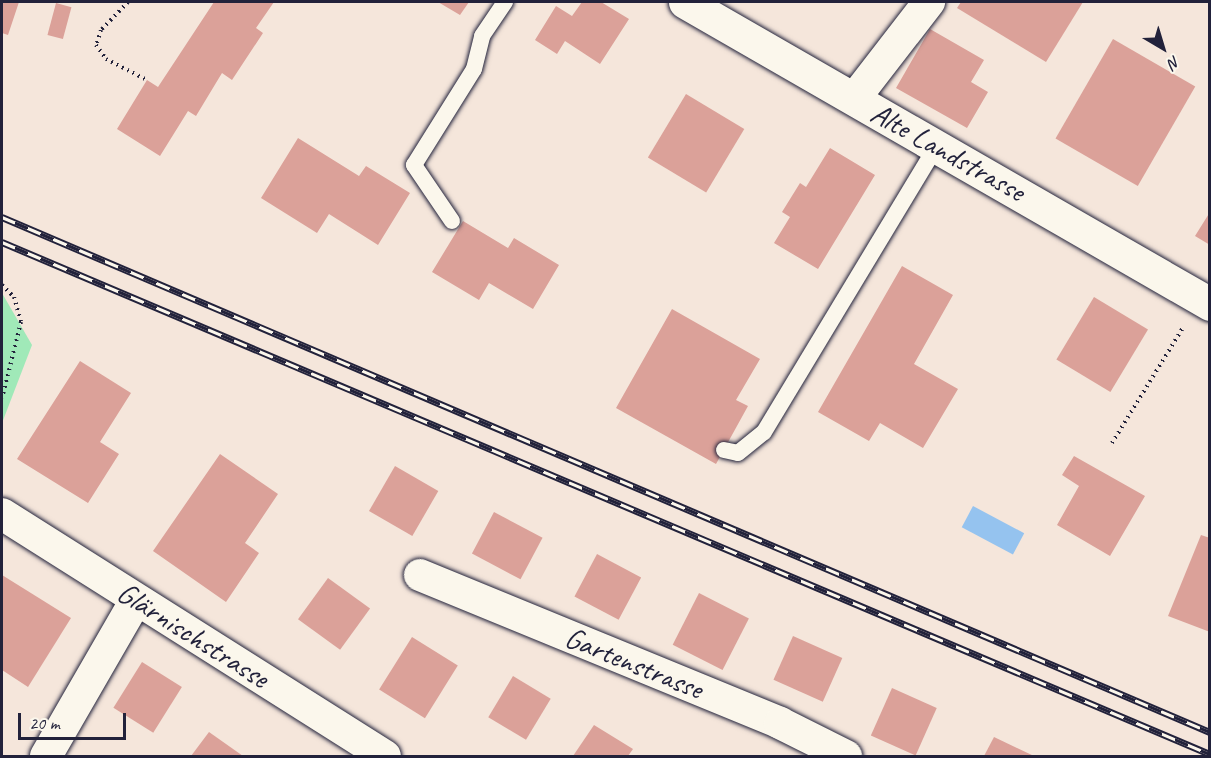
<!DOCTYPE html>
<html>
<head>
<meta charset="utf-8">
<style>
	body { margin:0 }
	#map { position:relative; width:1211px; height:758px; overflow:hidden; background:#f5e6db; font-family:Caveat,sans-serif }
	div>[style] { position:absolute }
	.green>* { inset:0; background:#a0e9b8 }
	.water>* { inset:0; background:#95c3ef; transform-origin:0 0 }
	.building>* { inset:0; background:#dba199; transform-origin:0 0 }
	.path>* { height:4px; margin-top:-2px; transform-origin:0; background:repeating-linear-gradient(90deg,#22223b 0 1.5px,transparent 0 6px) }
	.roads { filter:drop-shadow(0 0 2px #22223b) drop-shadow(0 0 2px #22223b) }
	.service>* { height:16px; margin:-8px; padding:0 8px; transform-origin:8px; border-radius:8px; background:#fbf7ec }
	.minor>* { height:32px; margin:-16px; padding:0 16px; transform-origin:16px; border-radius:16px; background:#fbf7ec }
	.secondary>* { height:33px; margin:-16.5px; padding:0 16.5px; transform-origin:16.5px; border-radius:16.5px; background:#fbf7ec }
	.rail>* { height:7px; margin-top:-3.5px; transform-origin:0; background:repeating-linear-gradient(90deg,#fbf7ec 0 14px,#22223b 0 28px); box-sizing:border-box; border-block:2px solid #22223b }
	span { translate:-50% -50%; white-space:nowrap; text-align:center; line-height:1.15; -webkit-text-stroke:4.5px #fbf7ec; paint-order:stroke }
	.street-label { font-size:30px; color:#22223b }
	.frame { position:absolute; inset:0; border:3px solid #22223b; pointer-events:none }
	.north { position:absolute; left:1133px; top:18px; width:60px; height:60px; -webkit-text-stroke:4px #fbf7ec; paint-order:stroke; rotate:142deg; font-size:16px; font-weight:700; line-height:24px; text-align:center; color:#22223b }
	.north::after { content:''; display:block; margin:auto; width:21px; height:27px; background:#22223b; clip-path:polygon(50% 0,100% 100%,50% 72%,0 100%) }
	.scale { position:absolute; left:18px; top:713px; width:108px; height:27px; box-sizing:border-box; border:3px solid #22223b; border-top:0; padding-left:8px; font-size:18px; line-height:21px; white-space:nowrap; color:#22223b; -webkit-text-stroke:4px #fbf7ec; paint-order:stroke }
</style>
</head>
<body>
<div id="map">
	<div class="green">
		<i style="clip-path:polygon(2px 293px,32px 345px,2px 423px)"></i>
	</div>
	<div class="water">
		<i style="left:973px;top:506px;width:58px;height:24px;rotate:28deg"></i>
	</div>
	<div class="building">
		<i style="clip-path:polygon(2px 2px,19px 2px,8px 35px,2px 33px)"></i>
		<i style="clip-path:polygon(214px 2px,274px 2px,256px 28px,263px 33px,232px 80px,222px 73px,196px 116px,188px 111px,160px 156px,117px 129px,147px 80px,158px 87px)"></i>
		<i style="clip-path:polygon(438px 2px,469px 2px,460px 15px)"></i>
		<i style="clip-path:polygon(582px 2px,601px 2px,629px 19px,600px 64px,565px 41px,557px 54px,535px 40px,556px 6px,572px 16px)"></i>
		<i style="clip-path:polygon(961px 2px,1083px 2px,1046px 62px,957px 8px)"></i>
		<i style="left:56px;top:3px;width:16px;height:33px;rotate:15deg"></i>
		<i style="clip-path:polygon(930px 29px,984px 60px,971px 82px,988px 92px,967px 128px,896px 88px)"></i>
		<i style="left:1113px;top:39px;width:95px;height:115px;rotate:30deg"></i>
		<i style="left:686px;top:94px;width:68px;height:74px;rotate:31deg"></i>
		<i style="clip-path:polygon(298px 138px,359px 176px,366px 166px,410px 193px,378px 245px,329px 214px,317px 233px,261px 198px)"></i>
		<i style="clip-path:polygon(830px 148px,875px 175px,818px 269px,774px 243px,790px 217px,782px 212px,800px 183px,806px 187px)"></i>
		<i style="clip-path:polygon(1210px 212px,1210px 245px,1195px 236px)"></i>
		<i style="clip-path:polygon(463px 221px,508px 248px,514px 238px,559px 265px,533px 309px,489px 283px,479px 300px,432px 272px)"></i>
		<i style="clip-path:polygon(902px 266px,953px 295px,914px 364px,958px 389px,923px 448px,880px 423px,869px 441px,818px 412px)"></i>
		<i style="left:1094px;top:297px;width:63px;height:73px;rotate:31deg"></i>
		<i style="clip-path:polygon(672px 309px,760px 359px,736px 400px,748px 406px,716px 464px,616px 408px)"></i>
		<i style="clip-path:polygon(80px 361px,131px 393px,100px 442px,119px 454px,88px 503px,17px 459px)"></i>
		<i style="clip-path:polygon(220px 454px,278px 494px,245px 543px,259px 553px,226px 602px,153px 551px)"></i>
		<i style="clip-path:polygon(1074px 456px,1145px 496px,1110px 556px,1057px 525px,1079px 486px,1062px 475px)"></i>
		<i style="left:395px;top:466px;width:50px;height:52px;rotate:30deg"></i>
		<i style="left:494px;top:512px;width:55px;height:47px;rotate:28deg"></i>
		<i style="clip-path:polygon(1201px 535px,1210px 538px,1210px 632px,1168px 616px)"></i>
		<i style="left:597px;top:554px;width:50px;height:48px;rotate:28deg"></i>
		<i style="clip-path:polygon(2px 575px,71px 618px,28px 687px,2px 670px)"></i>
		<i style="left:328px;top:578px;width:52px;height:51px;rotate:36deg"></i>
		<i style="left:699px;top:593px;width:56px;height:58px;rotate:27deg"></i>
		<i style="left:793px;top:636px;width:54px;height:48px;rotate:24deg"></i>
		<i style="left:412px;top:637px;width:54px;height:62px;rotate:32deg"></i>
		<i style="left:142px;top:662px;width:47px;height:54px;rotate:32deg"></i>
		<i style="left:513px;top:676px;width:44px;height:48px;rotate:31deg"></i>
		<i style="left:892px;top:688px;width:49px;height:52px;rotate:24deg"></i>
		<i style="clip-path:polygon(594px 725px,633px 749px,628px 756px,573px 756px)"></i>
		<i style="clip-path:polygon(209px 732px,243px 756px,191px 756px)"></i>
		<i style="clip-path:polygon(994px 737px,1034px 756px,984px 756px)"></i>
	</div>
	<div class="path">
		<i style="left:128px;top:2px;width:39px;rotate:134deg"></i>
		<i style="left:101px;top:30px;width:16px;rotate:108deg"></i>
		<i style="left:96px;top:45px;width:17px;rotate:54deg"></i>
		<i style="left:106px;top:59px;width:46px;rotate:27.1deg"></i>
		<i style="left:2px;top:285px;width:17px;rotate:45deg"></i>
		<i style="left:14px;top:297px;width:26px;rotate:74deg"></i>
		<i style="left:21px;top:322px;width:78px;rotate:104deg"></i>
		<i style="left:1112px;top:443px;width:134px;rotate:-58.4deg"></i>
	</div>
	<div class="roads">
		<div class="service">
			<i style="left:452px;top:221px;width:68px;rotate:-124.2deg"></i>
			<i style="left:414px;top:165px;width:113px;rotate:-58deg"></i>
			<i style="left:474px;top:69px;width:34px;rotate:-76deg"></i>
			<i style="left:482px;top:36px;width:41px;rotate:-55.9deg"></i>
			<i style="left:724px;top:450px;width:14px;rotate:12deg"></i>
			<i style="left:738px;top:453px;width:33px;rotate:-39deg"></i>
			<i style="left:764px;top:432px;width:333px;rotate:-58.9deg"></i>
		</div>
		<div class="minor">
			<i style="left:854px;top:99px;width:123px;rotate:-52.3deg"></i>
			<i style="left:2px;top:514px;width:453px;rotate:32.3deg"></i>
			<i style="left:420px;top:575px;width:389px;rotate:22.3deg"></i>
			<i style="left:780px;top:723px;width:74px;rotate:26.6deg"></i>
			<i style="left:46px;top:756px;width:180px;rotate:-60deg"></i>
		</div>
		<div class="secondary">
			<i style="left:685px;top:2px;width:606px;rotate:29.91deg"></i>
		</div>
	</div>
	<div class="rail">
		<i style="left:2px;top:217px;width:1313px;rotate:23.09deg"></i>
		<i style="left:2px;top:242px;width:1312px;rotate:22.97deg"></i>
	</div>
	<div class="street-label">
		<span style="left:948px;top:152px;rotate:29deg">Alte Landstrasse</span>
		<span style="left:193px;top:635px;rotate:32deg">Glärnischstrasse</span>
		<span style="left:634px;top:663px;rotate:22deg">Gartenstrasse</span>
	</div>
	<div class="frame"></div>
	<div class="north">N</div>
	<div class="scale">20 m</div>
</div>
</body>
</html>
